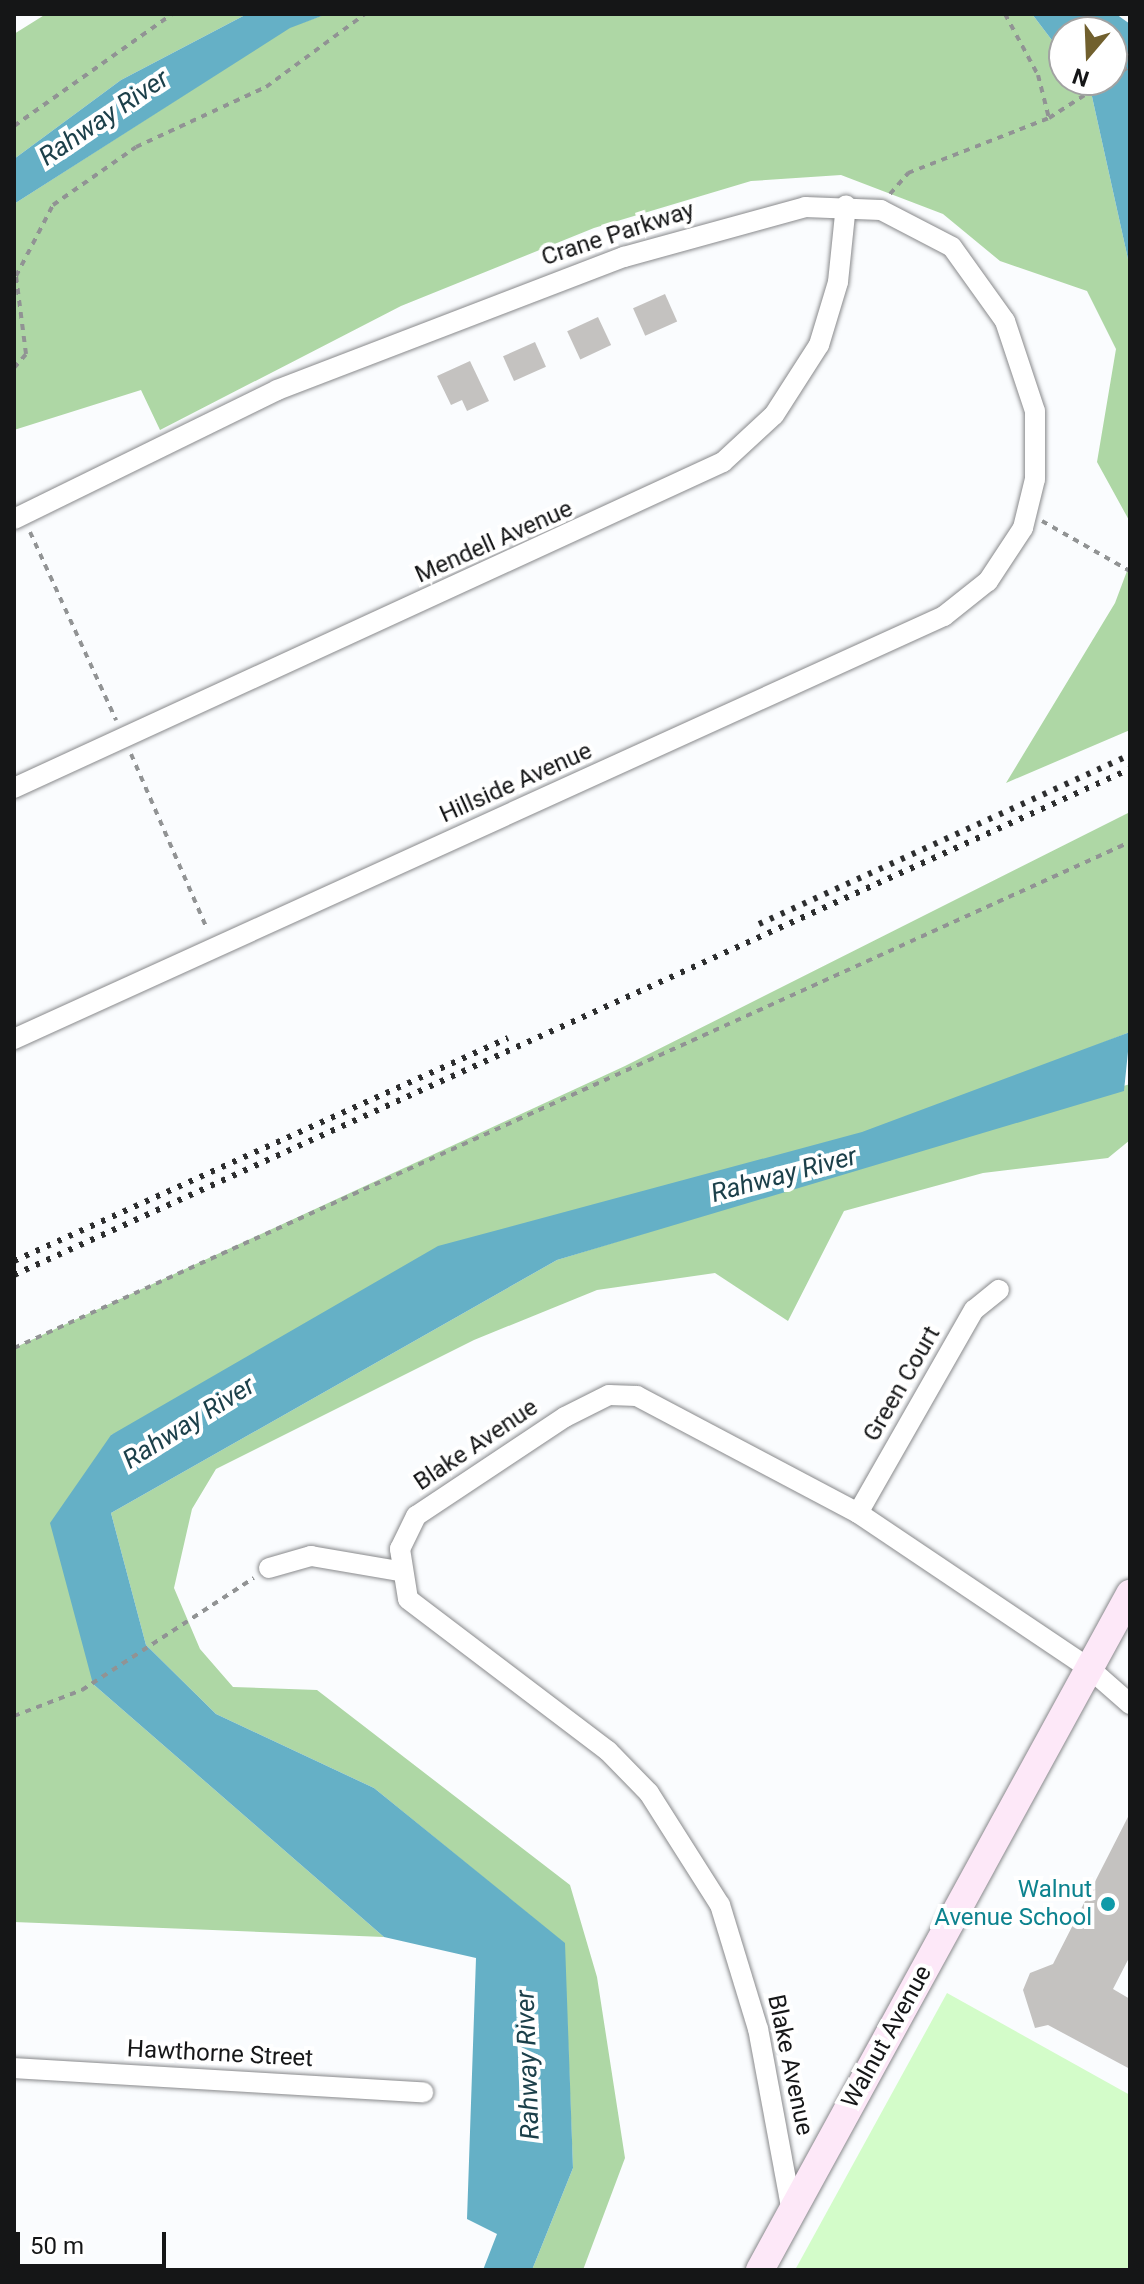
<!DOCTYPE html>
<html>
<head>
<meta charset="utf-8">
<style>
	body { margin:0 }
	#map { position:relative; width:1144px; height:2284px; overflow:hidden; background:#fafcfe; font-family:Roboto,sans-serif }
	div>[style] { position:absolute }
	.green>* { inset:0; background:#d3fcc9 }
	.forest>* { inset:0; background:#aed7a5 }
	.water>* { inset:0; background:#65b0c6 }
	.building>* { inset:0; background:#c4c2c0; transform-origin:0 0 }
	.path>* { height:4px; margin-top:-2px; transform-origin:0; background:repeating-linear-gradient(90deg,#919394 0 6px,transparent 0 12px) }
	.roads { filter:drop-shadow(0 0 2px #898a8c) drop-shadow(0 0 2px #898a8c) }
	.street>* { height:20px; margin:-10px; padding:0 10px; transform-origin:10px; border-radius:10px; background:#fff }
	.secondary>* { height:28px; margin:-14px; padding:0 14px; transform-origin:14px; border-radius:14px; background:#fde8f8 }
	.rail>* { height:6px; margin-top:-3px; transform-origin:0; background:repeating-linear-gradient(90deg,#2d2e2f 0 4px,transparent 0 12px) }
	.dots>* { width:22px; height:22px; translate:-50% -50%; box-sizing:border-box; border:4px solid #fff; border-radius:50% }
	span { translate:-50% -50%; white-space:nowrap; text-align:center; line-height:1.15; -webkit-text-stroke:8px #fff; paint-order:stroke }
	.street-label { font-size:24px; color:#151617 }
	.culture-label { font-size:24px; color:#0d838f }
	.right { translate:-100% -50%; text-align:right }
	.water-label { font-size:26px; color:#1c404a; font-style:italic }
	.frame { position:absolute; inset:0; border:16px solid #151617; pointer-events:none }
	.north { position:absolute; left:1048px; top:16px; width:80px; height:80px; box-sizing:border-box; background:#fff; border:2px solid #a1a2a2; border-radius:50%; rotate:199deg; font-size:22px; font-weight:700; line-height:32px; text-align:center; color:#151617 }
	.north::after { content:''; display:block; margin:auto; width:28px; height:36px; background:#71602e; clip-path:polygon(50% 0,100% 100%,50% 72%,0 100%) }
	.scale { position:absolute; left:16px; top:2232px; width:150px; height:36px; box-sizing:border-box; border:4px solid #151617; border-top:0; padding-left:10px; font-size:24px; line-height:28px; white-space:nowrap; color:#151617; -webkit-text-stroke:6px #fff; paint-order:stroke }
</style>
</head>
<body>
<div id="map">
	<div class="green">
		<i style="clip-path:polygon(947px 1993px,1130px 2095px,1130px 2270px,795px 2270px)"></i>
	</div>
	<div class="forest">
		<i style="clip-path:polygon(46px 14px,247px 14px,121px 80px,14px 159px,14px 34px)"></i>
		<i style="clip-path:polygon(327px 14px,1032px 14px,1064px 56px,1064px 80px,1082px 80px,1091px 92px,1130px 268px,1130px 522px,1097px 462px,1116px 349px,1087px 291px,1000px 261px,943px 214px,841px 175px,751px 181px,594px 228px,401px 306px,160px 430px,141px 390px,14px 430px,14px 204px,290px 27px)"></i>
		<i style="clip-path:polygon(1130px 563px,1130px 730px,1006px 783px,1115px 603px)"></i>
		<i style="clip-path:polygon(1130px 812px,1130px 1032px,111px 1435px,93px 1684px,384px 1937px,14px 1922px,14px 1348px,625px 1066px)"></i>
		<i style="clip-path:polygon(1130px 1084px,1130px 1140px,1108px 1158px,983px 1173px,844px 1211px,788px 1321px,715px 1273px,597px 1290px,474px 1340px,216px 1469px,192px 1509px,174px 1588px,200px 1649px,233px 1687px,317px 1690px,570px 1885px,597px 1977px,625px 2158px,583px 2270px,532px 2270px,573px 2168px,564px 1943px,374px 1788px,216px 1714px,146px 1645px,111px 1513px,557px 1260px)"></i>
	</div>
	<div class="water">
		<i style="clip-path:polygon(247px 14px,327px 14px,290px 28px,14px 204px,14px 159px,121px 80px)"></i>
		<i style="clip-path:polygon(1032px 14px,1116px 14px,1130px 24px,1130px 268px,1091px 92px,1082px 80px,1112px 80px,1112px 32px,1064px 32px,1064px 56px)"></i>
		<i style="clip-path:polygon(1130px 1032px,1124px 1091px,557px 1260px,111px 1513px,146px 1645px,216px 1714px,374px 1788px,565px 1943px,573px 2168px,532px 2270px,483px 2270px,497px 2234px,467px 2219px,476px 1958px,384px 1937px,93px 1684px,50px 1523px,111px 1435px,438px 1246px,862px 1132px)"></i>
	</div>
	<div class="building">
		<i style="left:665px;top:294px;width:30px;height:35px;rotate:66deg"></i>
		<i style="left:598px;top:317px;width:31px;height:34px;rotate:65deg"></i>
		<i style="left:535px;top:342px;width:27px;height:35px;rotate:66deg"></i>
		<i style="clip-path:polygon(470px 361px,489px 401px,467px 411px,462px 400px,451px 405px,437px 376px)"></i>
		<i style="clip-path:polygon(1130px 1813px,1130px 1956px,1113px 1989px,1130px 1999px,1130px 2069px,1048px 2025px,1035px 2028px,1023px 1990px,1030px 1973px,1053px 1964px)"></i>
	</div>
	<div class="path">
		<i style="left:1005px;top:14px;width:69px;rotate:61.6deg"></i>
		<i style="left:1038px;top:75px;width:44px;rotate:75.7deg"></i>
		<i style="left:1112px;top:78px;width:22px;rotate:-34deg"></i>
		<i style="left:14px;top:126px;width:194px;rotate:-35.3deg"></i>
		<i style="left:890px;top:194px;width:28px;rotate:-49deg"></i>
		<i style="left:908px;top:173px;width:151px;rotate:-21.3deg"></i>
		<i style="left:1049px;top:118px;width:70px;rotate:-32.8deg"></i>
		<i style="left:14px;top:368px;width:18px;rotate:-49deg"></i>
		<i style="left:26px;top:354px;width:79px;rotate:-97.3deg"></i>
		<i style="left:16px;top:276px;width:80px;rotate:-62.5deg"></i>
		<i style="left:53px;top:205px;width:101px;rotate:-34.9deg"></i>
		<i style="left:136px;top:147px;width:143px;rotate:-24.8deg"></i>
		<i style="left:266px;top:87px;width:123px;rotate:-36.4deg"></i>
		<i style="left:1042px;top:521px;width:101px;rotate:29.6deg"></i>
		<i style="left:30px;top:532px;width:207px;rotate:65.4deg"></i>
		<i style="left:131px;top:754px;width:191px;rotate:66.5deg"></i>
		<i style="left:14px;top:1348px;width:1225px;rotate:-24.39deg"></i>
		<i style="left:14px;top:1716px;width:73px;rotate:-20.9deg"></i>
		<i style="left:82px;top:1690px;width:205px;rotate:-33.1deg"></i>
	</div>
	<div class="roads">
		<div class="street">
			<i style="left:14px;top:519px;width:293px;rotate:-26.1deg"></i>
			<i style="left:277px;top:390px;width:372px;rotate:-21deg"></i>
			<i style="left:624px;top:257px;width:188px;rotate:-15.4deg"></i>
			<i style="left:805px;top:207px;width:76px;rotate:2.3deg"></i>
			<i style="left:881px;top:210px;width:80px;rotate:27.5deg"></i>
			<i style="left:952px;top:247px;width:91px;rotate:54.4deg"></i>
			<i style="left:1005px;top:321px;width:95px;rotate:71.6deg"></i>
			<i style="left:1035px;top:411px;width:68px;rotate:90deg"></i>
			<i style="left:1035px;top:479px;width:50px;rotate:103.8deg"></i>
			<i style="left:1023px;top:528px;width:64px;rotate:123.4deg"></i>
			<i style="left:988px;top:581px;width:56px;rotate:141.5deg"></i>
			<i style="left:944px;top:616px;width:1022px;rotate:155.54deg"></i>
			<i style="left:14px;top:788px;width:780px;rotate:-24.69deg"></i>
			<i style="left:723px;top:462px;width:69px;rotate:-42.7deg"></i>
			<i style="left:774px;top:415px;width:83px;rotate:-57.3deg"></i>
			<i style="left:819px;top:345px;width:66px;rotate:-73.2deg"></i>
			<i style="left:838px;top:282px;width:77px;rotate:-84.1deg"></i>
			<i style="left:858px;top:1513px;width:234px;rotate:-60.3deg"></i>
			<i style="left:974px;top:1310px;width:32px;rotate:-39deg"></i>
			<i style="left:269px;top:1568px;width:44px;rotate:-15.9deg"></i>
			<i style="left:311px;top:1556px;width:89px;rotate:9.7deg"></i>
			<i style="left:14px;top:2068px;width:410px;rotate:3.4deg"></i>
			<i style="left:792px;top:2212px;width:186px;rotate:-100.5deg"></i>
			<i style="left:758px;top:2029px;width:130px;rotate:-107deg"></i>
			<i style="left:720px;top:1905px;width:133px;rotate:-122.4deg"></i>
			<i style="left:649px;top:1793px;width:59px;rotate:-134.3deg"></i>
			<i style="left:608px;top:1751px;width:251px;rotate:-142.8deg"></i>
			<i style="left:408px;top:1599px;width:51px;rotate:-99.1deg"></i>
			<i style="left:400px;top:1549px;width:37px;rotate:-64deg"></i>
			<i style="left:416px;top:1516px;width:179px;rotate:-33.6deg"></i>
			<i style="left:565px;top:1417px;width:49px;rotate:-26.6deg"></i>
			<i style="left:609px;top:1395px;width:28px;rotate:2deg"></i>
			<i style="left:637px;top:1396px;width:250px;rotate:27.9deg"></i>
			<i style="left:858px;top:1513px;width:278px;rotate:33.9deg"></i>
			<i style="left:1089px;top:1668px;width:55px;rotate:41.3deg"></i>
		</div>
		<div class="secondary">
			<i style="left:760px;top:2270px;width:771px;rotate:-61.31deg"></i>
		</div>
	</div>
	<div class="rail">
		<i style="left:759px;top:924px;width:408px;rotate:-24.5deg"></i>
		<i style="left:14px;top:1261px;width:542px;rotate:-24.3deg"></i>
		<i style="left:14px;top:1275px;width:1225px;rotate:-24.39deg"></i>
	</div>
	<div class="dots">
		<i style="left:1108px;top:1904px;background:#0f9aa8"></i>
	</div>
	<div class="street-label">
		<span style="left:618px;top:234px;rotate:-18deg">Crane Parkway</span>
		<span style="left:494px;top:542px;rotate:-24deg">Mendell Avenue</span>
		<span style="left:516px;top:783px;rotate:-24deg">Hillside Avenue</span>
		<span style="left:902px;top:1384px;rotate:-60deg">Green Court</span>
		<span style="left:476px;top:1445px;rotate:-34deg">Blake Avenue</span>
		<span style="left:887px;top:2037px;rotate:-61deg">Walnut Avenue</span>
		<span style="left:220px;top:2054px;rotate:3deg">Hawthorne Street</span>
		<span style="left:790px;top:2065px;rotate:78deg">Blake Avenue</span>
	</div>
	<div class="culture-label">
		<span class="right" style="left:1092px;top:1904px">Walnut<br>Avenue School</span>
	</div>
	<div class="water-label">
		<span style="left:104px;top:118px;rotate:-34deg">Rahway River</span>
		<span style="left:784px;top:1175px;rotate:-15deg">Rahway River</span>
		<span style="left:189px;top:1423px;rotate:-32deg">Rahway River</span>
		<span style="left:528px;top:2065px;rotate:-92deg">Rahway River</span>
	</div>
	<div class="frame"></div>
	<div class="north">N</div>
	<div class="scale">50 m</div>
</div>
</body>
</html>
